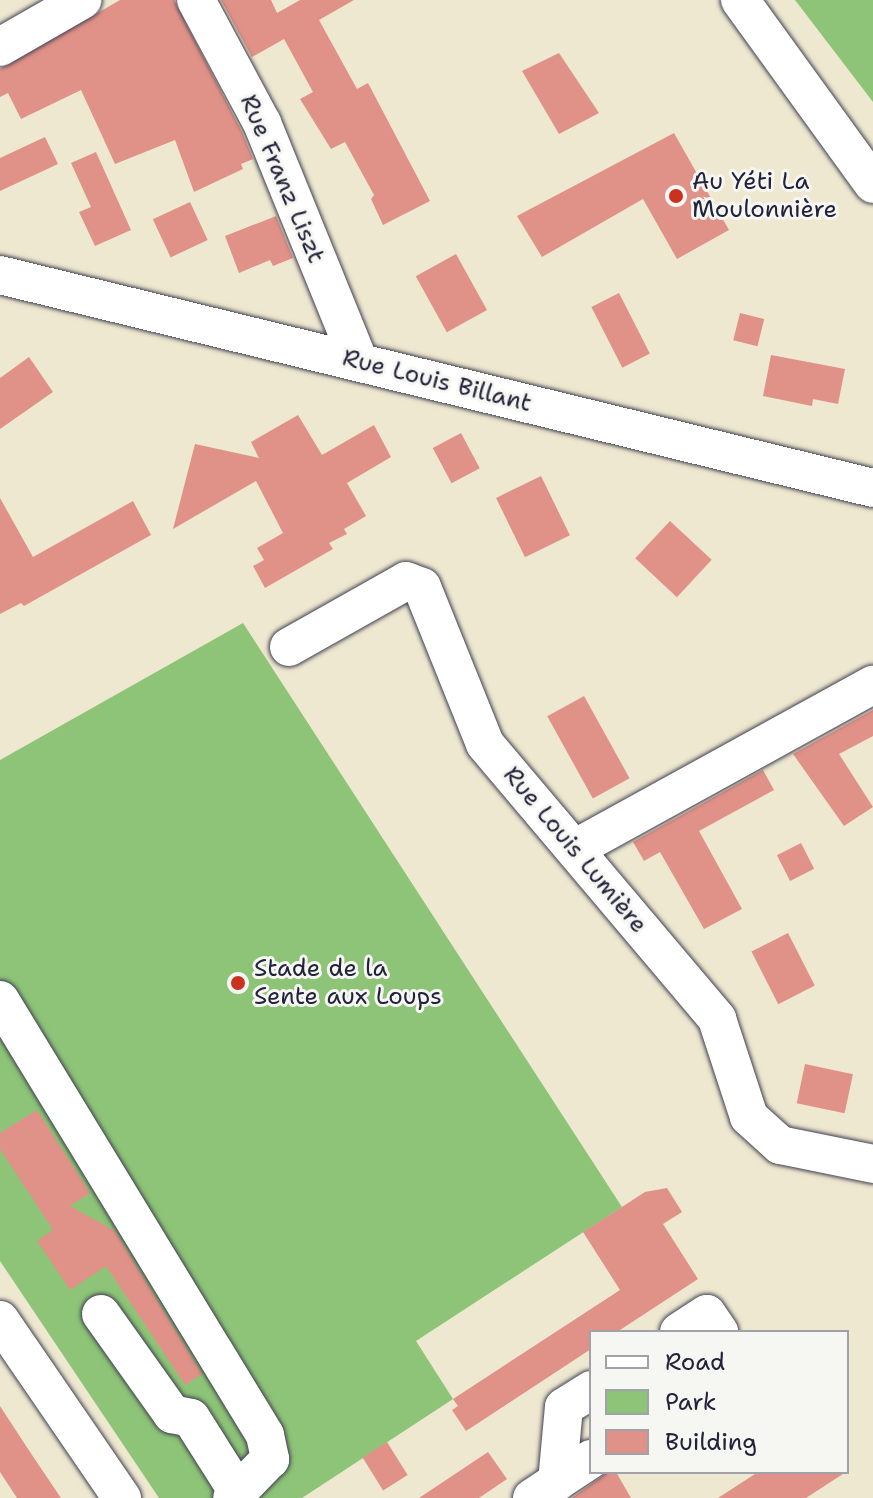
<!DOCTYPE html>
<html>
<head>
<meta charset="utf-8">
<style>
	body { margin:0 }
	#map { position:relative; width:873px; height:1498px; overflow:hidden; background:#eee8d0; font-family:"Shantell Sans",sans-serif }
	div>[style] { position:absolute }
	.green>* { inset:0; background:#8dc477 }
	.building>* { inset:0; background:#e19288; transform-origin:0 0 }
	.roads { filter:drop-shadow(0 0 2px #414051) drop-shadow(0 0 2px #414051) }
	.minor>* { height:38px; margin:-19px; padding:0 19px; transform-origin:19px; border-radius:19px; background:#fff }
	.dots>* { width:22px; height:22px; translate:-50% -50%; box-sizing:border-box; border:4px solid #f6f6f2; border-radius:50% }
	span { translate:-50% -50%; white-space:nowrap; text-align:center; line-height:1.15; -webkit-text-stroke:6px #f6f6f2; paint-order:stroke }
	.street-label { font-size:24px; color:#22223b }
	.poi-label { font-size:24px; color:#22223b }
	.left { translate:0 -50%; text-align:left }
	.legend { position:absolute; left:589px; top:1330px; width:260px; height:144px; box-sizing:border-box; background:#f6f6f2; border:2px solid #a1a1a9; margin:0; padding:10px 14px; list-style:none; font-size:24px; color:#22223b }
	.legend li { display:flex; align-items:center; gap:16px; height:40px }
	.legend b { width:40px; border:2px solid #a1a1a9 }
</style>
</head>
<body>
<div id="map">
	<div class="green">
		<i style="clip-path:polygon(795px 0,873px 0,873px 102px)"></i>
		<i style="clip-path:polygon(243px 623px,622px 1207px,416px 1341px,453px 1399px,302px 1498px,159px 1498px,0 1261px,0 760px)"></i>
	</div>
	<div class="building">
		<i style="clip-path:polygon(120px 0,174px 0,242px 132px,253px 159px,241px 164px,243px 169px,194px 192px,175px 140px,115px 164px,81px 90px,21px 119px,8px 93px,0 97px,0 69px)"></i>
		<i style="clip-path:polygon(221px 0,271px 0,277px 13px,300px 0,354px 0,319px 20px,357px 89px,368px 83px,430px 201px,383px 225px,371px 199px,374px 195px,345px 142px,331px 149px,300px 99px,313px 92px,284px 39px,252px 57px)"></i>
		<i style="clip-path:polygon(559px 53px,599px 113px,559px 134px,522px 71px)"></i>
		<i style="clip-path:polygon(674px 133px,729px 230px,677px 259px,643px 199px,542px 257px,517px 216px)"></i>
		<i style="clip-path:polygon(45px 137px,58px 164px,0 191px,0 158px)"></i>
		<i style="clip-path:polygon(96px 152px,131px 230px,95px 246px,79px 212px,91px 207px,71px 163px)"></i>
		<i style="left:190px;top:202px;width:42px;height:41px;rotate:65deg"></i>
		<i style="clip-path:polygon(276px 216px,293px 258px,273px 266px,270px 260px,239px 273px,225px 236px)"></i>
		<i style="left:456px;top:254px;width:64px;height:46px;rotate:61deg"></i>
		<i style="left:619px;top:293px;width:68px;height:31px;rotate:63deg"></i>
		<i style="left:740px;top:313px;width:25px;height:28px;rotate:14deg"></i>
		<i style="clip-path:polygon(771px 355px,845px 369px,838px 404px,813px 399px,812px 406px,763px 396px)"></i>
		<i style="clip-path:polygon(29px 357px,53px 392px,0 429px,0 378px)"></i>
		<i style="clip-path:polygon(298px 415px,322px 455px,374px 425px,391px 457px,347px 483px,366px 516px,344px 529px,347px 534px,329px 543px,333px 549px,265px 588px,253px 566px,264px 560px,257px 548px,283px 533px,256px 481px,173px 529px,195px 444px,259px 458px,251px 442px)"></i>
		<i style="left:461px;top:433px;width:40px;height:32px;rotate:62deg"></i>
		<i style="left:541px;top:476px;width:66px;height:50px;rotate:64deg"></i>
		<i style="clip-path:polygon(0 498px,33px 557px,133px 501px,151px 535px,24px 606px,21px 603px,0 614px)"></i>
		<i style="left:670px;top:521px;width:57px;height:51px;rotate:43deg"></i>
		<i style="left:584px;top:696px;width:94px;height:42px;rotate:61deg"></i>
		<i style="clip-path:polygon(873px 710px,873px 736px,839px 754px,873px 807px,844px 826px,793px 754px)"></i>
		<i style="clip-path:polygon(763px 770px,774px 790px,699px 831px,742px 909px,704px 929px,660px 852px,644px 861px,633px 842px)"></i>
		<i style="left:801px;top:843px;width:29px;height:27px;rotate:63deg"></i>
		<i style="left:788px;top:933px;width:59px;height:41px;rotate:63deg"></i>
		<i style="left:805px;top:1064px;width:49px;height:40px;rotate:12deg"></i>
		<i style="clip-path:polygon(37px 1110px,90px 1193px,70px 1206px,115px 1231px,202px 1374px,185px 1385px,106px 1266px,70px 1290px,37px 1241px,53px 1230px,0 1149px,0 1133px)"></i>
		<i style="clip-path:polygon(667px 1188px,682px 1212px,663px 1224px,698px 1279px,617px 1332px,591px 1332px,591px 1349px,466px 1431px,452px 1410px,458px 1406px,453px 1399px,620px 1290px,583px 1232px,645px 1192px)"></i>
		<i style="clip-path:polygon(0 1406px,32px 1455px,61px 1498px,17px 1498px,0 1472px)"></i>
		<i style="left:387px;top:1442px;width:39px;height:29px;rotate:58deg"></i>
		<i style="clip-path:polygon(488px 1452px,507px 1479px,479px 1498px,419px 1498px)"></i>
		<i style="clip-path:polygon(608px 1472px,616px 1472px,631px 1498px,572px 1498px)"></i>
		<i style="clip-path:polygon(758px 1472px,846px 1472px,806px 1498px,718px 1498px)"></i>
	</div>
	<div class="roads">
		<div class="minor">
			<i style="left:196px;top:0;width:140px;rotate:61.8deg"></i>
			<i style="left:262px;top:123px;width:258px;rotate:67.9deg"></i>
			<i style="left:740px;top:0;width:227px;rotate:54.1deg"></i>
			<i style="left:0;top:47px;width:95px;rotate:-29.8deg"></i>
			<i style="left:0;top:275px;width:899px;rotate:13.71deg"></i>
			<i style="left:289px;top:647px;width:134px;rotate:-29.4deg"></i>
			<i style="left:406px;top:581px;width:17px;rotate:21deg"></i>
			<i style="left:422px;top:587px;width:169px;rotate:68.1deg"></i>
			<i style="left:485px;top:744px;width:360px;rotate:49.8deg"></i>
			<i style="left:717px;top:1019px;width:103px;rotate:71.9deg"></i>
			<i style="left:749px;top:1117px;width:42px;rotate:42.1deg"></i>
			<i style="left:780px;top:1145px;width:95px;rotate:11.5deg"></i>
			<i style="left:576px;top:848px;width:339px;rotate:-28.8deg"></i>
			<i style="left:0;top:1000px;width:509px;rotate:58.65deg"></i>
			<i style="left:265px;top:1435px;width:25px;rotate:78deg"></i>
			<i style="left:270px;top:1459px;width:54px;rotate:134.3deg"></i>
			<i style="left:101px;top:1314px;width:123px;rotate:54.6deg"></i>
			<i style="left:172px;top:1414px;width:19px;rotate:12deg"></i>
			<i style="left:191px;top:1418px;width:90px;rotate:57.7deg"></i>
			<i style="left:0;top:1320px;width:216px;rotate:55.6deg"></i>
			<i style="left:679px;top:1332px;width:33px;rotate:-33deg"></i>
			<i style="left:707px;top:1314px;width:22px;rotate:56deg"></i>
			<i style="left:557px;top:1482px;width:75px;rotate:-84.7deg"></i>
			<i style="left:564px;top:1407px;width:32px;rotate:-32deg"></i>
			<i style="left:532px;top:1498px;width:71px;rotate:-33.5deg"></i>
		</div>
	</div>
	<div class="dots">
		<i style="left:676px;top:196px;background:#c8321e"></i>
		<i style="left:238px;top:983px;background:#c8321e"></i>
	</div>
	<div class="street-label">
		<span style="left:282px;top:179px;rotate:67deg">Rue Franz Liszt</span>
		<span style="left:437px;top:381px;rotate:14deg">Rue Louis Billant</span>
		<span style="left:575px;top:850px;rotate:50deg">Rue Louis Lumière</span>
	</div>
	<div class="poi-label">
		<span class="left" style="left:692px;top:196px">Au Yéti La<br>Moulonnière</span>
		<span class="left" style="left:254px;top:983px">Stade de la<br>Sente aux Loups</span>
	</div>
	<ul class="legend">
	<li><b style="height:10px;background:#fff"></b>Road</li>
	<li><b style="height:22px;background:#8dc477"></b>Park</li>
	<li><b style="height:22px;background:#e19288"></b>Building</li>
	</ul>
</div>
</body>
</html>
